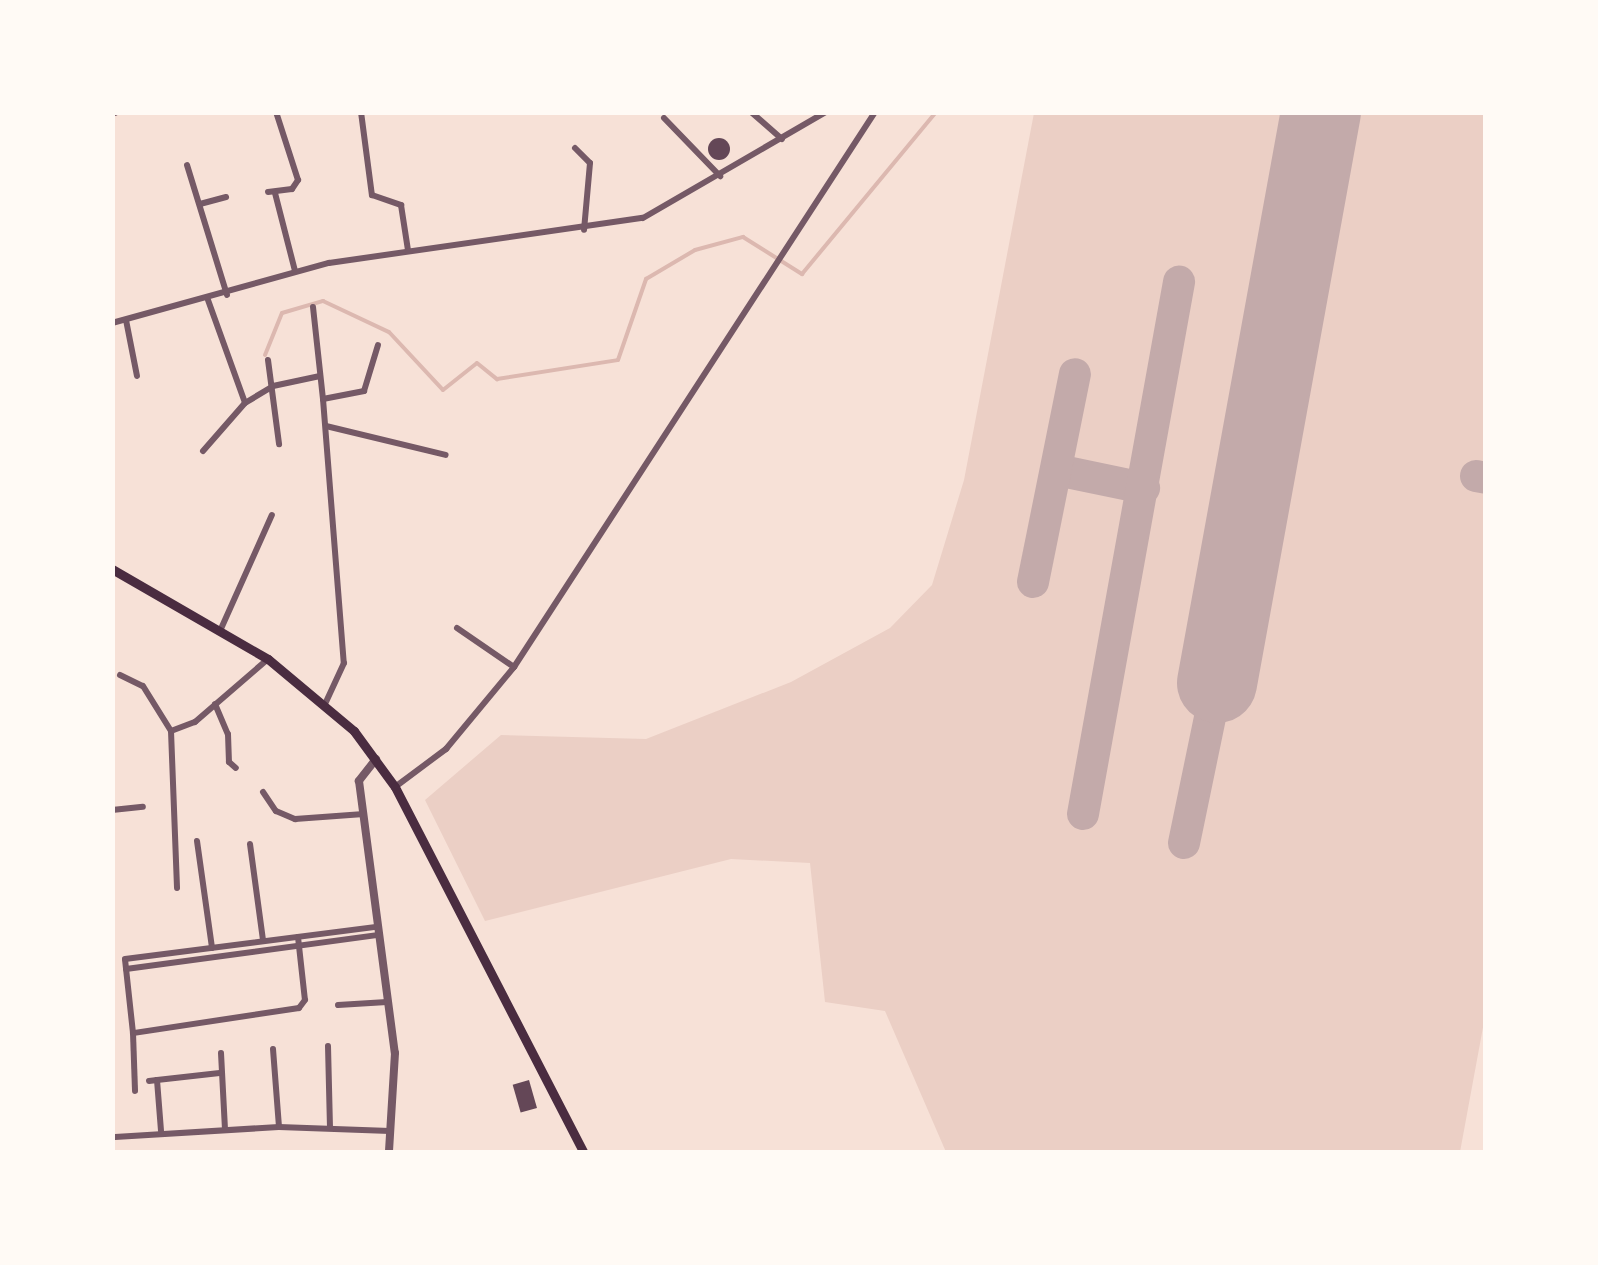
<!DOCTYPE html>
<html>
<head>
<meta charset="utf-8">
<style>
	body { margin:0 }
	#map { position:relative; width:1598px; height:1265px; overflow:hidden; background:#f7e1d7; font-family:Lato,sans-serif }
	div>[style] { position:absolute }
	.green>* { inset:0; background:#ebcfc5 }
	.stream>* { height:4px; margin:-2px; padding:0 2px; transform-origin:2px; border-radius:2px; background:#dcb8b0 }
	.taxiway>* { height:32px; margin:-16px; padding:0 16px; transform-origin:16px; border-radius:16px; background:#c3aaaa }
	.runway>* { height:80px; margin:-40px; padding:0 40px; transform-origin:40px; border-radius:40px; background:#c3aaaa }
	.building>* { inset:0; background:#644757; transform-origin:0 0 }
	.round { border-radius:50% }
	.minor>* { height:6px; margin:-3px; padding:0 3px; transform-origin:3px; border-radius:3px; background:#755966 }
	.tertiary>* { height:8px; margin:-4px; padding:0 4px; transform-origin:4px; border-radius:4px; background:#755966 }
	.primary>* { height:9px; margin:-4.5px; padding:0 4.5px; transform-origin:4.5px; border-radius:4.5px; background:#4a2c40 }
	span { translate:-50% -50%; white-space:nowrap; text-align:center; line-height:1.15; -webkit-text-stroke:10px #fffaf5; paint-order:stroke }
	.frame { position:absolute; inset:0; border:115px solid #fffaf5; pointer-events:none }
</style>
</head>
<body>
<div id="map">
	<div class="green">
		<i style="clip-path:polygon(1034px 113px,1485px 113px,1486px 1011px,1460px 1152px,946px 1152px,885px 1011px,825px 1002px,810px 863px,731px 859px,485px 921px,425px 800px,501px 735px,646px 739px,791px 682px,890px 628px,932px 585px,964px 480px)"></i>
	</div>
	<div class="stream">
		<i style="left:265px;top:355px;width:45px;rotate:-68deg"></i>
		<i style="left:282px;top:313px;width:43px;rotate:-16.3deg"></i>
		<i style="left:323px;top:301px;width:73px;rotate:25.2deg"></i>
		<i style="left:389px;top:332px;width:79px;rotate:47deg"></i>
		<i style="left:443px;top:390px;width:43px;rotate:-38.5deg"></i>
		<i style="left:477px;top:363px;width:26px;rotate:39deg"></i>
		<i style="left:497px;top:379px;width:122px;rotate:-8.9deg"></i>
		<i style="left:618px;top:360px;width:86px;rotate:-70.9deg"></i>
		<i style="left:646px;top:279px;width:57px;rotate:-30.6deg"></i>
		<i style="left:695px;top:250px;width:50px;rotate:-15.2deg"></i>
		<i style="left:743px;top:237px;width:70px;rotate:32.1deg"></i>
		<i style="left:802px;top:274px;width:210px;rotate:-50.4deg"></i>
	</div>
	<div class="taxiway">
		<i style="left:1057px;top:470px;width:89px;rotate:11.7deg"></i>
		<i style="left:1476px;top:476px;width:10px;rotate:11deg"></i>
		<i style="left:1033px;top:582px;width:212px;rotate:-78.6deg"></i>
		<i style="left:1083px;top:814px;width:541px;rotate:-79.77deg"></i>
		<i style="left:1184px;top:843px;width:163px;rotate:-78.3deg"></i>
	</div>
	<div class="runway">
		<i style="left:1217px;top:683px;width:580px;rotate:-79.68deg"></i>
	</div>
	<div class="building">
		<i class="round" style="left:708px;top:138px;width:22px;height:22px"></i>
		<i style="left:529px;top:1080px;width:29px;height:17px;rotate:74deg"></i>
	</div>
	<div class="minor">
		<i style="left:115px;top:112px;width:1px;rotate:90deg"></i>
		<i style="left:361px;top:112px;width:84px;rotate:82.5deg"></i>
		<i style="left:372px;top:195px;width:31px;rotate:19deg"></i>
		<i style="left:401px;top:205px;width:46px;rotate:81.2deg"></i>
		<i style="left:751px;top:112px;width:41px;rotate:41.1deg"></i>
		<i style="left:664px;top:118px;width:81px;rotate:46deg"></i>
		<i style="left:575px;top:148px;width:21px;rotate:45deg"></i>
		<i style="left:590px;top:163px;width:67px;rotate:95.1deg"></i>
		<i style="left:187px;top:165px;width:136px;rotate:72.9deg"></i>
		<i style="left:268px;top:192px;width:24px;rotate:-7deg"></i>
		<i style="left:292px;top:189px;width:11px;rotate:-56deg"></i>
		<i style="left:298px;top:180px;width:71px;rotate:-107.9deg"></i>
		<i style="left:275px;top:193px;width:81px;rotate:75.6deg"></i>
		<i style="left:200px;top:204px;width:27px;rotate:-15deg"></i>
		<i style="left:208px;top:300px;width:109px;rotate:70.2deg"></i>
		<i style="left:313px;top:307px;width:93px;rotate:83.8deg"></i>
		<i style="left:323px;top:399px;width:42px;rotate:-11deg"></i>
		<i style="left:364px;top:391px;width:48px;rotate:-73.1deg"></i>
		<i style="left:126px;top:320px;width:57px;rotate:78.9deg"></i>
		<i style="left:112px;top:323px;width:225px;rotate:-15.5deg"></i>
		<i style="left:329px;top:263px;width:317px;rotate:-8.2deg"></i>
		<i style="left:643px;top:218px;width:211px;rotate:-30.1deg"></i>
		<i style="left:268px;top:360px;width:85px;rotate:82.5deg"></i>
		<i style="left:323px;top:399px;width:265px;rotate:85.5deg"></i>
		<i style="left:344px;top:663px;width:43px;rotate:114.8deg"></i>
		<i style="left:326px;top:426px;width:123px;rotate:13.6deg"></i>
		<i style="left:203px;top:451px;width:64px;rotate:-48.8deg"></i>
		<i style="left:245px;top:403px;width:33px;rotate:-31deg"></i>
		<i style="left:273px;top:386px;width:48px;rotate:-12deg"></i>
		<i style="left:457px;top:628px;width:69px;rotate:34.4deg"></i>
		<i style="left:220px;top:631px;width:127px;rotate:-65.9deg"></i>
		<i style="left:120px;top:675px;width:25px;rotate:26deg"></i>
		<i style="left:143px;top:686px;width:53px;rotate:58.1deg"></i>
		<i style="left:171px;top:731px;width:157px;rotate:87.8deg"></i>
		<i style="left:215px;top:704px;width:33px;rotate:67deg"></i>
		<i style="left:228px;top:734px;width:28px;rotate:88deg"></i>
		<i style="left:229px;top:762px;width:9px;rotate:41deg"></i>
		<i style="left:171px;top:731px;width:26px;rotate:-21deg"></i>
		<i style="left:195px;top:722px;width:96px;rotate:-40.8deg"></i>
		<i style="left:395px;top:787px;width:64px;rotate:-36.7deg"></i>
		<i style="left:446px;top:749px;width:107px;rotate:-50.3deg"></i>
		<i style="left:514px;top:667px;width:662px;rotate:-56.96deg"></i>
		<i style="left:263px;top:792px;width:23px;rotate:56deg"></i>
		<i style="left:276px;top:811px;width:21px;rotate:23deg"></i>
		<i style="left:295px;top:819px;width:69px;rotate:-4.1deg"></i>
		<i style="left:112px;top:810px;width:31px;rotate:-6deg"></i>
		<i style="left:197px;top:841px;width:108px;rotate:82deg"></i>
		<i style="left:250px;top:844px;width:97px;rotate:82.3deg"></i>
		<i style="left:298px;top:937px;width:63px;rotate:83.7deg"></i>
		<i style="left:305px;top:1000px;width:10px;rotate:127deg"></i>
		<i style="left:299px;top:1008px;width:168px;rotate:171.4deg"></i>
		<i style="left:133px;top:1033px;width:74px;rotate:-96.2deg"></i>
		<i style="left:125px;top:959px;width:253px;rotate:-7.3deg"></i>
		<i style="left:126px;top:969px;width:253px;rotate:-7.7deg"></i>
		<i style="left:338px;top:1005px;width:49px;rotate:-3.5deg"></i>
		<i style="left:133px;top:1033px;width:58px;rotate:88deg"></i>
		<i style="left:328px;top:1046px;width:82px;rotate:88.6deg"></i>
		<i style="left:273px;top:1049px;width:78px;rotate:85.6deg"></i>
		<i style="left:221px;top:1053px;width:77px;rotate:87deg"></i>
		<i style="left:157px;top:1080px;width:63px;rotate:-6.3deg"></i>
		<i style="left:149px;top:1081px;width:8px;rotate:-7deg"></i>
		<i style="left:157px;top:1080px;width:51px;rotate:85.5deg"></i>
		<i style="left:115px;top:1137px;width:164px;rotate:-3.5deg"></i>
		<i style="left:279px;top:1127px;width:111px;rotate:2.1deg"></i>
	</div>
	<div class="tertiary">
		<i style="left:376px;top:759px;width:28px;rotate:128deg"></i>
		<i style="left:359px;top:781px;width:274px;rotate:82.5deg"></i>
		<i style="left:395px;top:1053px;width:99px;rotate:93.5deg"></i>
	</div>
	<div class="primary">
		<i style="left:112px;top:569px;width:180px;rotate:30deg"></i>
		<i style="left:268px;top:659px;width:112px;rotate:39.9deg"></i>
		<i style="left:354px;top:731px;width:69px;rotate:53.8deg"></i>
		<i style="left:395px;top:787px;width:411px;rotate:62.7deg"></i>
	</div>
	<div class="frame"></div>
</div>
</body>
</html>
